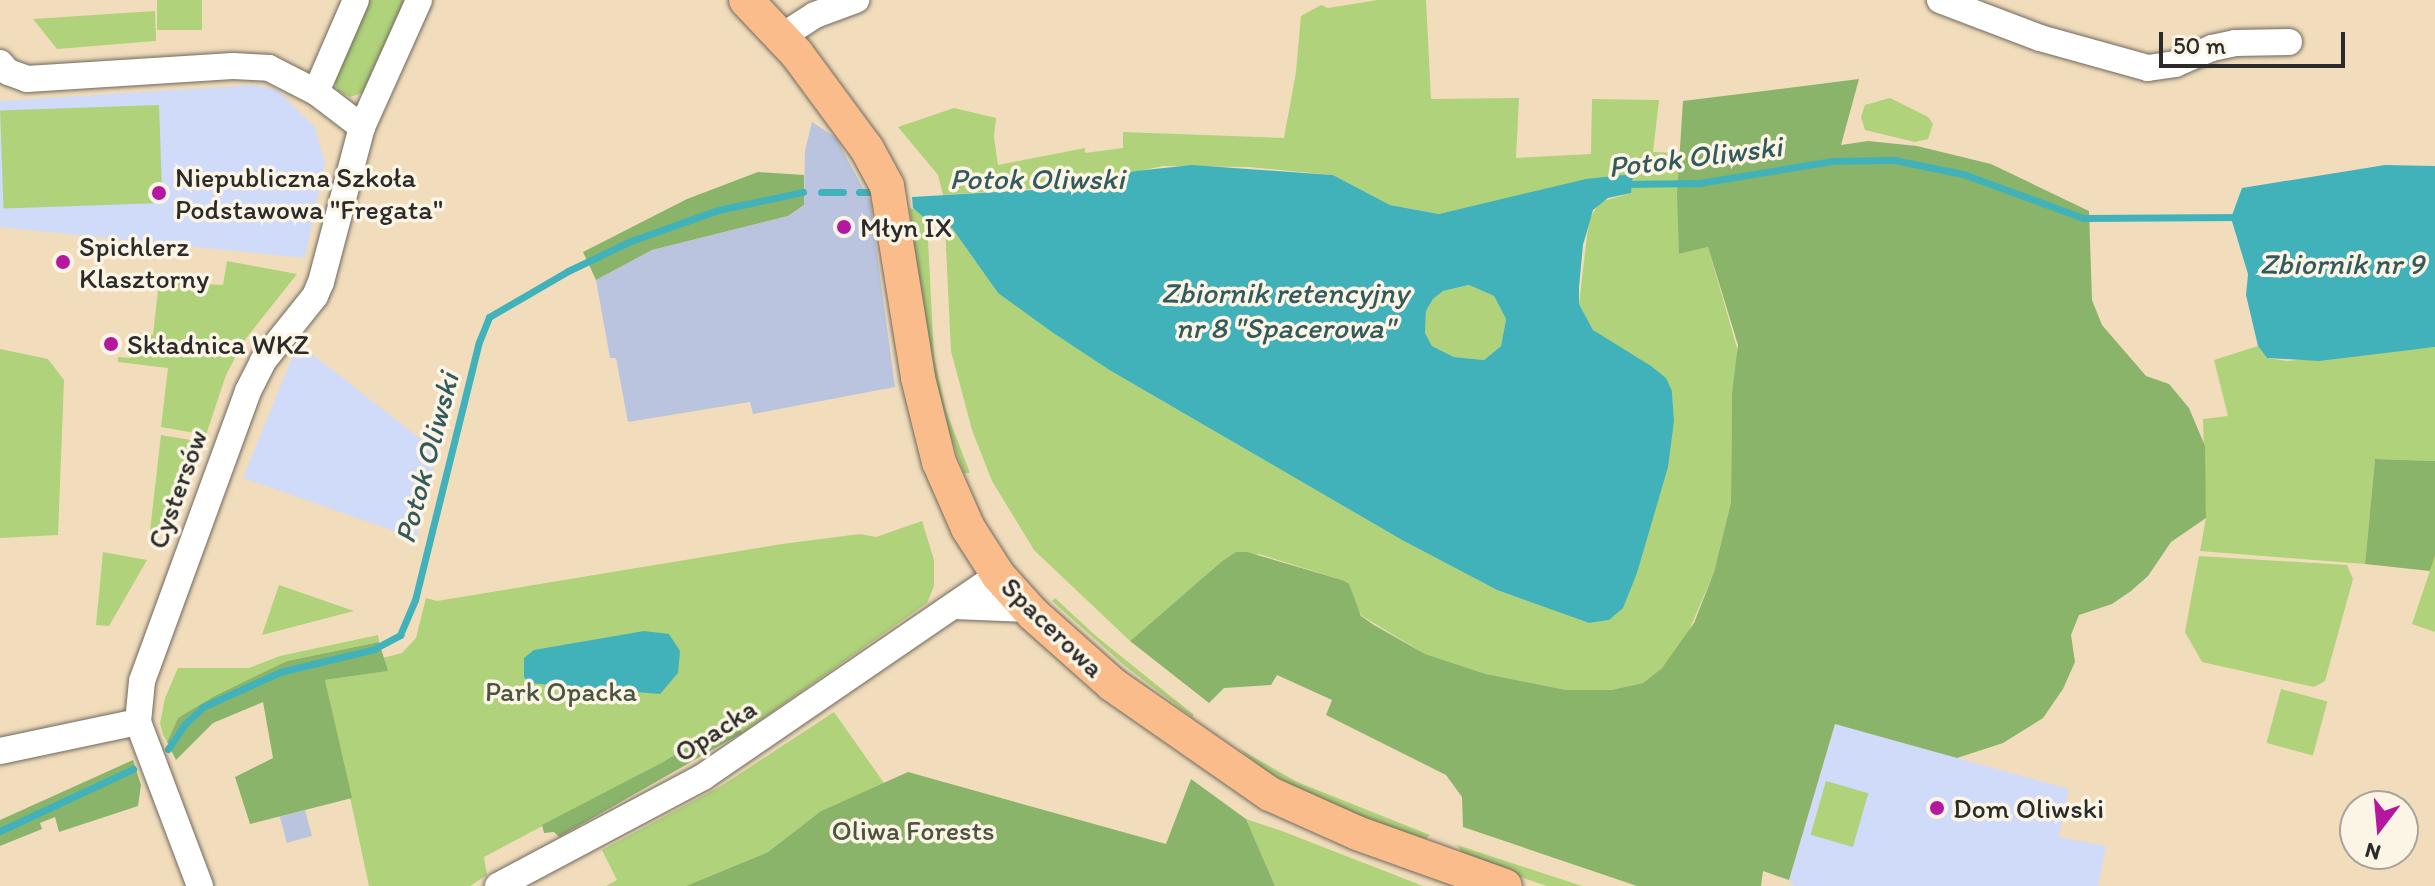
<!DOCTYPE html>
<html>
<head>
<meta charset="utf-8">
<style>
	body { margin:0 }
	#map { position:relative; width:2435px; height:886px; overflow:hidden; background:#f1ddbc; font-family:Itim,sans-serif }
	div>[style] { position:absolute }
	.built>* { inset:0; background:#d0daf9 }
	.industrial>* { inset:0; background:#bac4de; transform-origin:0 0 }
	.green>* { inset:0; background:#afd27b; transform-origin:0 0 }
	.forest>* { inset:0; background:#8bb46b }
	.water>* { inset:0; background:#42b2ba }
	.stream>* { height:7px; margin:-3.5px; padding:0 3.5px; transform-origin:3.5px; border-radius:3.5px; background:#42b2ba }
	.roads { filter:drop-shadow(0 0 2px #70695e) drop-shadow(0 0 2px #70695e) }
	.minor>* { height:26px; margin:-13px; padding:0 13px; transform-origin:13px; border-radius:13px; background:#fff }
	.major>* { height:34px; margin:-17px; padding:0 17px; transform-origin:17px; border-radius:17px; background:#f9bc8a }
	.dots>* { width:22px; height:22px; translate:-50% -50%; box-sizing:border-box; border:4px solid #fcf5e5; border-radius:50% }
	span { translate:-50% -50%; white-space:nowrap; text-align:center; line-height:1.15; -webkit-text-stroke:7px #fcf5e5; paint-order:stroke }
	.poi-label { font-size:28px; color:#2b2b2b }
	.left { translate:0 -50%; text-align:left }
	.street-label { font-size:28px; color:#2b2b2b }
	.park-label { font-size:28px; color:#4c553f }
	.water-label { font-size:30px; color:#335a5d; font-style:italic }
	.north { position:absolute; left:2339px; top:790px; width:80px; height:80px; box-sizing:border-box; background:#fcf5e5; border:2px solid #a8a49b; border-radius:50%; rotate:196deg; font-size:22px; font-weight:700; line-height:32px; text-align:center; color:#2b2b2b }
	.north::after { content:''; display:block; margin:auto; width:28px; height:36px; background:#b5179e; clip-path:polygon(50% 0,100% 100%,50% 72%,0 100%) }
	.scale { position:absolute; left:2159px; top:32px; width:186px; height:36px; box-sizing:border-box; border:4px solid #2b2b2b; border-top:0; padding-left:10px; font-size:24px; line-height:28px; white-space:nowrap; color:#2b2b2b; -webkit-text-stroke:6px #fcf5e5; paint-order:stroke }
</style>
</head>
<body>
<div id="map">
	<div class="built">
		<i style="clip-path:polygon(255px 85px,277px 90px,315px 127px,325px 164px,305px 258px,0 227px,0 101px)"></i>
		<i style="clip-path:polygon(298px 343px,437px 452px,417px 539px,243px 478px)"></i>
		<i style="clip-path:polygon(1835px 724px,2069px 789px,2059px 837px,2106px 846px,2098px 886px,1794px 886px,1789px 880px)"></i>
	</div>
	<div class="industrial">
		<i style="clip-path:polygon(812px 122px,836px 138px,870px 201px,895px 387px,753px 414px,750px 402px,628px 422px,616px 358px,610px 358px,596px 280px,652px 250px,788px 216px,804px 205px,805px 151px)"></i>
		<i style="left:305px;top:810px;width:27px;height:26px;rotate:75deg"></i>
	</div>
	<div class="green">
		<i style="left:157px;top:0;width:45px;height:30px"></i>
		<i style="clip-path:polygon(366px 0,408px 0,365px 92px,350px 97px,338px 91px,333px 77px)"></i>
		<i style="clip-path:polygon(1378px 0,1426px 0,1431px 99px,1519px 98px,1516px 158px,1591px 154px,1592px 99px,1659px 100px,1653px 152px,1679px 153px,1679px 254px,1708px 247px,1739px 355px,1732px 393px,1731px 502px,1714px 572px,1685px 640px,1662px 668px,1643px 683px,1611px 690px,1566px 690px,1486px 674px,1425px 654px,1362px 616px,1342px 580px,1259px 554px,1221px 562px,1130px 641px,1034px 550px,992px 481px,972px 430px,951px 351px,945px 227px,952px 228px,998px 293px,1111px 371px,1402px 540px,1497px 590px,1589px 623px,1608px 620px,1637px 573px,1674px 421px,1672px 391px,1593px 330px,1579px 304px,1589px 219px,1600px 202px,1631px 193px,1632px 175px,1439px 214px,1390px 205px,1333px 175px,1249px 167px,1163px 166px,1062px 187px,943px 195px,938px 175px,898px 127px,954px 108px,996px 118px,994px 137px,998px 165px,1085px 148px,1085px 153px,1123px 148px,1123px 132px,1284px 138px,1296px 72px,1301px 16px,1321px 5px,1328px 8px)"></i>
		<i style="clip-path:polygon(155px 11px,156px 41px,57px 49px,33px 19px)"></i>
		<i style="clip-path:polygon(1890px 98px,1928px 117px,1933px 124px,1928px 139px,1915px 142px,1865px 130px,1861px 117px,1865px 105px)"></i>
		<i style="left:159px;top:105px;width:98px;height:159px;rotate:88deg"></i>
		<i style="clip-path:polygon(910px 208px,920px 211px,927px 220px,934px 357px,946px 411px,970px 473px,964px 473px,940px 408px,915px 264px)"></i>
		<i style="clip-path:polygon(227px 261px,297px 274px,244px 341px,226px 375px,206px 435px,161px 427px,168px 368px,118px 362px,118px 357px,131px 358px,134px 332px,153px 335px,159px 281px,223px 285px)"></i>
		<i style="clip-path:polygon(1469px 285px,1494px 296px,1506px 319px,1501px 346px,1484px 360px,1454px 357px,1432px 346px,1425px 333px,1426px 311px,1433px 299px,1443px 291px)"></i>
		<i style="clip-path:polygon(2258px 346px,2267px 358px,2287px 361px,2435px 347px,2435px 461px,2375px 459px,2365px 564px,2200px 551px,2206px 518px,2203px 419px,2228px 416px,2214px 360px)"></i>
		<i style="clip-path:polygon(0 349px,48px 359px,64px 380px,58px 535px,0 538px)"></i>
		<i style="clip-path:polygon(161px 435px,203px 442px,167px 528px,150px 531px)"></i>
		<i style="clip-path:polygon(922px 521px,934px 560px,934px 586px,927px 603px,742px 733px,735px 718px,663px 762px,484px 857px,487px 875px,470px 886px,369px 886px,325px 680px,387px 671px,383px 658px,402px 653px,416px 638px,426px 598px,437px 601px,782px 544px,860px 534px,876px 537px)"></i>
		<i style="clip-path:polygon(103px 552px,147px 560px,109px 626px,96px 625px)"></i>
		<i style="clip-path:polygon(2199px 556px,2347px 565px,2353px 579px,2325px 681px,2314px 687px,2202px 662px,2185px 632px)"></i>
		<i style="clip-path:polygon(2435px 556px,2435px 632px,2412px 624px)"></i>
		<i style="clip-path:polygon(279px 585px,354px 611px,262px 635px)"></i>
		<i style="clip-path:polygon(1055px 598px,1096px 636px,1194px 715px,1192px 717px,1125px 666px,1052px 601px)"></i>
		<i style="clip-path:polygon(378px 635px,379px 642px,287px 661px,178px 718px,167px 742px,163px 734px,160px 723px,165px 698px,178px 668px,249px 668px,280px 656px)"></i>
		<i style="left:2281px;top:689px;width:48px;height:56px;rotate:15deg"></i>
		<i style="clip-path:polygon(834px 712px,884px 783px,821px 811px,768px 852px,686px 886px,606px 886px,617px 880px,602px 850px,721px 786px)"></i>
		<i style="clip-path:polygon(1238px 748px,1297px 782px,1430px 835px,1424px 840px,1325px 804px,1265px 770px)"></i>
		<i style="left:1826px;top:781px;width:44px;height:56px;rotate:16deg"></i>
		<i style="clip-path:polygon(1246px 819px,1282px 831px,1423px 886px,1275px 886px)"></i>
		<i style="clip-path:polygon(1457px 845px,1582px 886px,1547px 886px,1465px 858px)"></i>
	</div>
	<div class="forest">
		<i style="clip-path:polygon(1859px 79px,1841px 145px,1868px 141px,1917px 146px,1991px 164px,2089px 211px,2092px 300px,2102px 325px,2146px 376px,2169px 384px,2189px 408px,2205px 446px,2206px 518px,2171px 542px,2148px 576px,2131px 591px,2112px 604px,2079px 615px,2071px 635px,2075px 662px,2063px 689px,2043px 718px,2003px 743px,1957px 758px,1835px 724px,1789px 880px,1763px 871px,1761px 886px,1637px 886px,1463px 827px,1462px 797px,1446px 775px,1326px 715px,1332px 700px,1277px 675px,1271px 685px,1224px 688px,1209px 703px,1130px 641px,1221px 562px,1236px 552px,1247px 552px,1342px 580px,1349px 584px,1361px 616px,1374px 625px,1425px 654px,1486px 674px,1566px 690px,1611px 690px,1643px 683px,1662px 668px,1694px 623px,1714px 572px,1731px 502px,1732px 393px,1738px 345px,1708px 247px,1679px 254px,1677px 194px,1683px 101px)"></i>
		<i style="clip-path:polygon(758px 172px,804px 175px,804px 205px,788px 216px,652px 250px,596px 280px,583px 252px,687px 199px)"></i>
		<i style="clip-path:polygon(2375px 459px,2435px 461px,2435px 556px,2430px 571px,2365px 564px)"></i>
		<i style="clip-path:polygon(379px 642px,388px 671px,325px 680px,352px 798px,250px 824px,235px 777px,273px 758px,263px 702px,213px 723px,176px 760px,167px 742px,178px 718px,213px 697px,287px 661px)"></i>
		<i style="clip-path:polygon(735px 718px,742px 733px,559px 837px,554px 832px,544px 833px,542px 825px,663px 762px)"></i>
		<i style="clip-path:polygon(133px 760px,141px 785px,138px 806px,59px 832px,55px 817px,40px 823px,42px 829px,0 846px,0 820px)"></i>
		<i style="clip-path:polygon(908px 772px,1166px 844px,1191px 779px,1246px 819px,1275px 886px,686px 886px,768px 852px,821px 811px)"></i>
	</div>
	<div class="water">
		<i style="clip-path:polygon(evenodd,1192px 165px,1333px 175px,1390px 205px,1439px 214px,1586px 179px,1633px 174px,1631px 193px,1608px 198px,1593px 210px,1583px 245px,1579px 287px,1579px 304px,1593px 330px,1651px 366px,1666px 378px,1672px 391px,1674px 421px,1668px 467px,1637px 573px,1623px 608px,1609px 620px,1589px 623px,1497px 590px,1402px 540px,1111px 371px,1052px 332px,998px 293px,952px 228px,927px 220px,913px 208px,912px 197px,1049px 189px,1136px 171px,1192px 165px,1469px 285px,1494px 296px,1506px 319px,1501px 346px,1484px 360px,1454px 357px,1432px 346px,1425px 333px,1426px 311px,1433px 299px,1443px 291px,1469px 285px)"></i>
		<i style="clip-path:polygon(2385px 165px,2435px 166px,2435px 347px,2319px 361px,2267px 358px,2258px 346px,2246px 295px,2248px 274px,2231px 218px,2242px 188px)"></i>
		<i style="clip-path:polygon(644px 631px,669px 634px,680px 651px,678px 673px,660px 694px,529px 683px,524px 677px,524px 658px,534px 650px)"></i>
	</div>
	<div class="stream">
		<i style="left:1623px;top:184px;width:76px;rotate:-0.8deg"></i>
		<i style="left:1699px;top:183px;width:135px;rotate:-9.4deg"></i>
		<i style="left:1832px;top:161px;width:62px;rotate:-0.9deg"></i>
		<i style="left:1894px;top:160px;width:70px;rotate:11.5deg"></i>
		<i style="left:1963px;top:174px;width:128px;rotate:20.1deg"></i>
		<i style="left:2083px;top:218px;width:156px;rotate:-0.4deg"></i>
		<i style="left:821px;top:192px;width:22px"></i>
		<i style="left:859px;top:192px;width:11px"></i>
		<i style="left:168px;top:749px;width:30px;rotate:-56deg"></i>
		<i style="left:185px;top:724px;width:25px;rotate:-43deg"></i>
		<i style="left:203px;top:707px;width:85px;rotate:-24.4deg"></i>
		<i style="left:280px;top:672px;width:97px;rotate:-13.7deg"></i>
		<i style="left:374px;top:649px;width:30px;rotate:-28deg"></i>
		<i style="left:400px;top:635px;width:38px;rotate:-67deg"></i>
		<i style="left:415px;top:600px;width:266px;rotate:-76.1deg"></i>
		<i style="left:479px;top:342px;width:27px;rotate:-68deg"></i>
		<i style="left:489px;top:317px;width:91px;rotate:-30.2deg"></i>
		<i style="left:568px;top:271px;width:70px;rotate:-25.5deg"></i>
		<i style="left:631px;top:241px;width:92px;rotate:-19.6deg"></i>
		<i style="left:718px;top:210px;width:87px;rotate:-12deg"></i>
		<i style="left:0;top:831px;width:147px;rotate:-25deg"></i>
	</div>
	<div class="roads">
		<div class="minor">
			<i style="left:1940px;top:0;width:107px;rotate:20.8deg"></i>
			<i style="left:2040px;top:38px;width:112px;rotate:15.5deg"></i>
			<i style="left:2148px;top:68px;width:27px;rotate:-8deg"></i>
			<i style="left:2175px;top:64px;width:40px;rotate:-23.4deg"></i>
			<i style="left:2212px;top:48px;width:24px;rotate:-12deg"></i>
			<i style="left:2235px;top:43px;width:54px;rotate:-1.1deg"></i>
			<i style="left:781px;top:37px;width:40px;rotate:-32.9deg"></i>
			<i style="left:815px;top:15px;width:44px;rotate:-20.1deg"></i>
			<i style="left:0;top:63px;width:12px;rotate:48deg"></i>
			<i style="left:8px;top:72px;width:20px;rotate:20deg"></i>
			<i style="left:27px;top:79px;width:206px;rotate:-3.6deg"></i>
			<i style="left:233px;top:66px;width:36px;rotate:3deg"></i>
			<i style="left:269px;top:68px;width:53px;rotate:27.1deg"></i>
			<i style="left:316px;top:92px;width:58px;rotate:37.3deg"></i>
			<i style="left:316px;top:92px;width:100px;rotate:-66.5deg"></i>
			<i style="left:954px;top:606px;width:74px;rotate:2.3deg"></i>
			<i style="left:0;top:751px;width:141px;rotate:-11.9deg"></i>
			<i style="left:200px;top:886px;width:175px;rotate:-110.7deg"></i>
			<i style="left:138px;top:722px;width:41px;rotate:-84.4deg"></i>
			<i style="left:142px;top:681px;width:309px;rotate:-69.9deg"></i>
			<i style="left:248px;top:391px;width:34px;rotate:-63deg"></i>
			<i style="left:263px;top:361px;width:83px;rotate:-51.3deg"></i>
			<i style="left:315px;top:296px;width:15px;rotate:-67deg"></i>
			<i style="left:321px;top:282px;width:160px;rotate:-75.2deg"></i>
			<i style="left:362px;top:127px;width:139px;rotate:-65.8deg"></i>
			<i style="left:498px;top:886px;width:232px;rotate:-28deg"></i>
			<i style="left:703px;top:777px;width:358px;rotate:-34.4deg"></i>
		</div>
		<div class="major">
			<i style="left:746px;top:0;width:74px;rotate:46.6deg"></i>
			<i style="left:797px;top:54px;width:118px;rotate:53.6deg"></i>
			<i style="left:867px;top:149px;width:42px;rotate:61.6deg"></i>
			<i style="left:887px;top:186px;width:194px;rotate:80.8deg"></i>
			<i style="left:918px;top:378px;width:87px;rotate:76deg"></i>
			<i style="left:939px;top:462px;width:72px;rotate:66.3deg"></i>
			<i style="left:968px;top:528px;width:56px;rotate:57.4deg"></i>
			<i style="left:998px;top:575px;width:52px;rotate:48.1deg"></i>
			<i style="left:1033px;top:614px;width:107px;rotate:41.6deg"></i>
			<i style="left:1113px;top:685px;width:191px;rotate:34.8deg"></i>
			<i style="left:1270px;top:794px;width:95px;rotate:24.1deg"></i>
			<i style="left:1357px;top:833px;width:157px;rotate:19.7deg"></i>
		</div>
	</div>
	<div class="dots">
		<i style="left:159px;top:193px;background:#b5179e"></i>
		<i style="left:844px;top:227px;background:#b5179e"></i>
		<i style="left:63px;top:262px;background:#b5179e"></i>
		<i style="left:111px;top:344px;background:#b5179e"></i>
		<i style="left:1937px;top:808px;background:#b5179e"></i>
	</div>
	<div class="poi-label">
		<span class="left" style="left:175px;top:193px">Niepubliczna Szkoła<br>Podstawowa "Fregata"</span>
		<span class="left" style="left:860px;top:227px">Młyn IX</span>
		<span class="left" style="left:79px;top:262px">Spichlerz<br>Klasztorny</span>
		<span class="left" style="left:127px;top:344px">Składnica WKZ</span>
		<span class="left" style="left:1953px;top:808px">Dom Oliwski</span>
	</div>
	<div class="street-label">
		<span style="left:177px;top:489px;rotate:-70deg">Cystersów</span>
		<span style="left:1053px;top:627px;rotate:44deg">Spacerowa</span>
		<span style="left:715px;top:730px;rotate:-33deg">Opacka</span>
	</div>
	<div class="park-label">
		<span style="left:561px;top:691px">Park Opacka</span>
		<span style="left:913px;top:830px">Oliwa Forests</span>
	</div>
	<div class="water-label">
		<span style="left:1695px;top:157px;rotate:-7deg">Potok Oliwski</span>
		<span style="left:1037px;top:179px">Potok Oliwski</span>
		<span style="left:2342px;top:264px">Zbiornik nr 9</span>
		<span style="left:1285px;top:310px">Zbiornik retencyjny<br>nr 8 "Spacerowa"</span>
		<span style="left:427px;top:458px;rotate:-75deg">Potok Oliwski</span>
	</div>
	<div class="north">N</div>
	<div class="scale">50 m</div>
</div>
</body>
</html>
